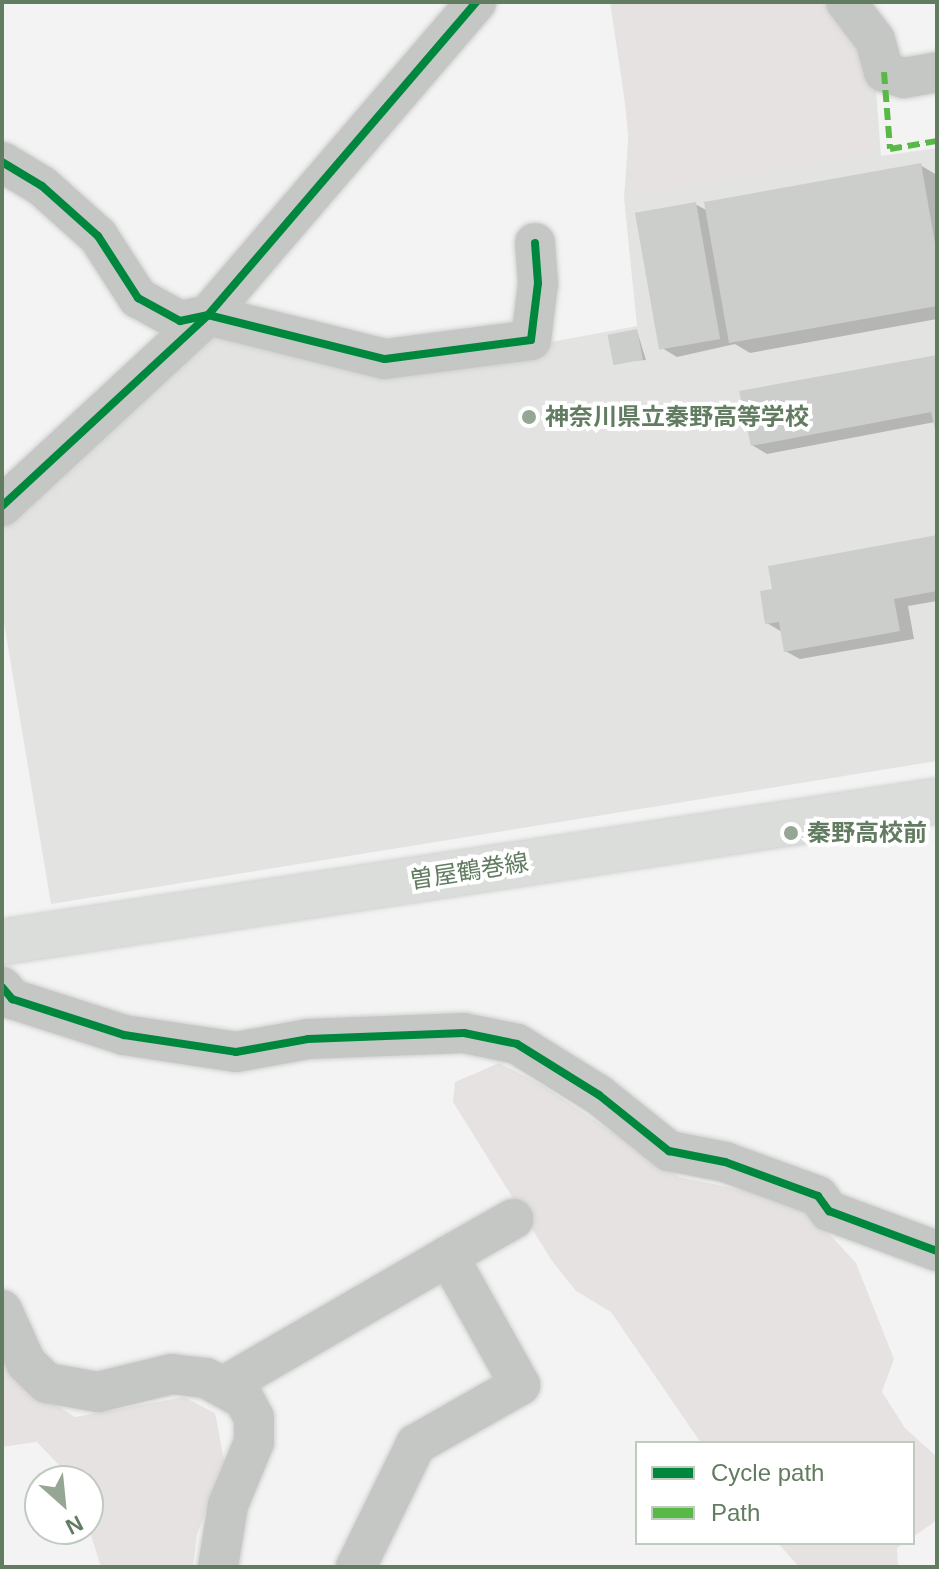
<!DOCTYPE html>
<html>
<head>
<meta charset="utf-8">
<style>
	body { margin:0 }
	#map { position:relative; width:939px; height:1569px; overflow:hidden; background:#f4f3f4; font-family:Arial,"Noto Sans JP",sans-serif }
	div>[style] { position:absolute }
	.built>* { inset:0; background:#e3e3e2 }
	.green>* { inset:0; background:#e7e2e2 }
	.shadow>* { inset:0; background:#0003 }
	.building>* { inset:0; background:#cccecc; transform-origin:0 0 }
	.roads { filter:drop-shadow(0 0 2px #cfd0cf) drop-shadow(0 0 2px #cfd0cf) }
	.minor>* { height:40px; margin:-20px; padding:0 20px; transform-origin:20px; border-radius:20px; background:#c5c7c5 }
	.major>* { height:44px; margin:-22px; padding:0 22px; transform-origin:22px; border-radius:22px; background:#dbdddb }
	.quiet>* { height:6px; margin-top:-3px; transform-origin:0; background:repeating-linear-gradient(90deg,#58b947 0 12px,transparent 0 18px) }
	.cycleway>* { height:8px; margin:-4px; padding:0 4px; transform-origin:4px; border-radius:4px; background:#00873e }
	.dots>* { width:22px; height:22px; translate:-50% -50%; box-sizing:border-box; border:4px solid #fff; border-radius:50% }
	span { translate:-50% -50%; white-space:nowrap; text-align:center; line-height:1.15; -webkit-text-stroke:8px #fff; paint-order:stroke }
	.poi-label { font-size:24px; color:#627c61; font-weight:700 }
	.left { translate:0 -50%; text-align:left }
	.street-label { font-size:24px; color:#627c61 }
	.frame { position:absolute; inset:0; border:4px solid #627c61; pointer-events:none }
	.legend { position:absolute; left:635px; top:1441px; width:280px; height:104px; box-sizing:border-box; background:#fff; border:2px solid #c0cbc0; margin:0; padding:10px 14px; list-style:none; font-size:24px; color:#627c61 }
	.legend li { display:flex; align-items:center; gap:16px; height:40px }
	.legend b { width:40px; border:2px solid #c0cbc0 }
	.north { position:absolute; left:24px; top:1465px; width:80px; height:80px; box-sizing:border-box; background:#fff; border:2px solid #c0cbc0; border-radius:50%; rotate:153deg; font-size:22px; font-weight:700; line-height:32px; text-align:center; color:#627c61 }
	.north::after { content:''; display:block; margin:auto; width:28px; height:36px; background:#95a694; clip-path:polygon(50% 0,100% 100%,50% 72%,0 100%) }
</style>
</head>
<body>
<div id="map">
	<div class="built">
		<i style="clip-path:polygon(610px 2px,834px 2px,875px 75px,881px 156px,937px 148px,937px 761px,51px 904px,2px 611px,2px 522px,211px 327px,391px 372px,637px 326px,624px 198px,629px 129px)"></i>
	</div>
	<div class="green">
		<i style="clip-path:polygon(615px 2px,828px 2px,859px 45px,874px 152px,634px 196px)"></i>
		<i style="clip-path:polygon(499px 1063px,542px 1085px,679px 1177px,800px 1202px,856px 1263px,894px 1359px,882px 1392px,905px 1428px,937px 1457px,937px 1520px,913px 1537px,913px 1443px,701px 1443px,611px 1312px,576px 1291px,552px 1261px,453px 1102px,455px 1082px)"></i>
		<i style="clip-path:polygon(2px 1345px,18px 1380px,75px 1417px,184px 1397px,215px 1413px,225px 1465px,197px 1534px,193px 1567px,101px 1567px,88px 1526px,88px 1481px,74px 1481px,37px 1442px,2px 1447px)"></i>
		<i style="clip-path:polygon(778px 1543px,904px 1543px,897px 1548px,898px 1567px,799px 1567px)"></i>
	</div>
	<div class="shadow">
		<i style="clip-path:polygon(920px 165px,937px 175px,937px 319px,750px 353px,735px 344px,677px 357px,662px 348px,695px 204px,708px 211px)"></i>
		<i style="clip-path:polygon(637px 331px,646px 360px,615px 362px)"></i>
		<i style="clip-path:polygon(937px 357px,937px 436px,935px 422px,767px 454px,752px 445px)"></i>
		<i style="clip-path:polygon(937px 537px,937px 601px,908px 606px,914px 639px,800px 659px,785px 651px,782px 632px,767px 623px)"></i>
	</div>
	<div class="building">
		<i style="clip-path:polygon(921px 163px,937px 255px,937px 306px,729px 343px,704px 202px)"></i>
		<i style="left:696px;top:202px;width:139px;height:62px;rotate:80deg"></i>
		<i style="left:637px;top:329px;width:31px;height:30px;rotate:79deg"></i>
		<i style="clip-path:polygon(937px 355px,937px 438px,931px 412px,751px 446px,739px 391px)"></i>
		<i style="clip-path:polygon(937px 535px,937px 591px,894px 599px,900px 631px,784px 652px,779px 622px,765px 624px,760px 591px,772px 589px,768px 566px)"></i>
	</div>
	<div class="roads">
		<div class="minor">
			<i style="left:846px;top:2px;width:48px;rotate:52.7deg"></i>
			<i style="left:875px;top:40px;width:33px;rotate:74deg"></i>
			<i style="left:884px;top:72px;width:21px;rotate:17deg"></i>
			<i style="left:904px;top:78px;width:34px;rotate:-10deg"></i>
			<i style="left:2px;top:162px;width:47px;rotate:31deg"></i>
			<i style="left:42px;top:186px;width:75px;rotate:41.8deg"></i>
			<i style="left:98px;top:236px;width:74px;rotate:57.2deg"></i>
			<i style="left:138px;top:298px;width:48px;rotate:28.7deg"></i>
			<i style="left:180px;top:321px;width:29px;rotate:-12deg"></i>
			<i style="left:208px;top:315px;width:182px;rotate:14deg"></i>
			<i style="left:385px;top:359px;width:147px;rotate:-7.4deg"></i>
			<i style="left:531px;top:340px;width:57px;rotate:-83deg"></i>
			<i style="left:538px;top:283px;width:40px;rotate:-94.3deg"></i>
			<i style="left:2px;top:506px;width:281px;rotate:-42.8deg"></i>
			<i style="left:208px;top:315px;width:412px;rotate:-49.4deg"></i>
			<i style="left:2px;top:987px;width:16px;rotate:50deg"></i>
			<i style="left:12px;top:999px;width:118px;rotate:17.8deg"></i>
			<i style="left:124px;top:1035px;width:113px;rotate:8.6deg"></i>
			<i style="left:236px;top:1052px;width:73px;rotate:-10.2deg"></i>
			<i style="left:308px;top:1039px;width:156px;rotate:-2.2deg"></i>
			<i style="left:464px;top:1033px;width:54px;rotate:11.7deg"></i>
			<i style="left:517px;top:1044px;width:97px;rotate:31.9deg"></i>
			<i style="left:599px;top:1095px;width:90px;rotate:38.7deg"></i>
			<i style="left:669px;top:1151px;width:57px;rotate:11.1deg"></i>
			<i style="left:725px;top:1162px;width:99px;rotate:20.1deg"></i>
			<i style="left:818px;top:1196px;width:19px;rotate:54deg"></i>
			<i style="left:829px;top:1211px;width:115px;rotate:20.3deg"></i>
			<i style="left:448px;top:1256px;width:75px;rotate:-29.6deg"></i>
			<i style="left:2px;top:1310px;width:58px;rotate:65.6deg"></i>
			<i style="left:26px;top:1363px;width:29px;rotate:44deg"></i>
			<i style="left:47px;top:1383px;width:52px;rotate:10deg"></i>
			<i style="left:98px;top:1392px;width:76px;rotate:-13.7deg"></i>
			<i style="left:172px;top:1374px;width:34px;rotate:7deg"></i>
			<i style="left:206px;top:1378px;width:43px;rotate:28.9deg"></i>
			<i style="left:244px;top:1399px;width:21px;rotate:62deg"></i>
			<i style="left:254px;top:1418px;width:24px;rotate:90deg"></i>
			<i style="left:254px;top:1442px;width:68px;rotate:112.4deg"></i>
			<i style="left:228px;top:1505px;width:63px;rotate:99.2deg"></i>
			<i style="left:224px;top:1386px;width:259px;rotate:-30.1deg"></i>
			<i style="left:448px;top:1256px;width:148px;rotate:60.8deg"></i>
			<i style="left:520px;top:1385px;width:120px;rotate:150.4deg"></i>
			<i style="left:416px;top:1444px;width:137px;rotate:116deg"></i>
		</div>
		<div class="major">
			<i style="left:2px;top:942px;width:946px;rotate:-8.58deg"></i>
		</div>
	</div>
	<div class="quiet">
		<i style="left:884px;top:72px;width:77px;rotate:85.5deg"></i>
		<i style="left:890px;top:149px;width:48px;rotate:-9.7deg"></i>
	</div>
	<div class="cycleway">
		<i style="left:2px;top:162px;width:47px;rotate:31deg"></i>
		<i style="left:42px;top:186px;width:75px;rotate:41.8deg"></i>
		<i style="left:98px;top:236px;width:74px;rotate:57.2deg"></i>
		<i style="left:138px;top:298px;width:48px;rotate:28.7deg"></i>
		<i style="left:180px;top:321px;width:29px;rotate:-12deg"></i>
		<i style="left:208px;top:315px;width:182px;rotate:14deg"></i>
		<i style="left:385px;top:359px;width:147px;rotate:-7.4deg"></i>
		<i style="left:531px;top:340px;width:57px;rotate:-83deg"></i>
		<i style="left:538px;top:283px;width:40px;rotate:-94.3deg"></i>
		<i style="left:2px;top:506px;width:281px;rotate:-42.8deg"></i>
		<i style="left:208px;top:315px;width:412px;rotate:-49.4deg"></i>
		<i style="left:2px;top:987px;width:16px;rotate:50deg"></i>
		<i style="left:12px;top:999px;width:118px;rotate:17.8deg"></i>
		<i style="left:124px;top:1035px;width:113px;rotate:8.6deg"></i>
		<i style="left:236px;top:1052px;width:73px;rotate:-10.2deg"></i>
		<i style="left:308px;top:1039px;width:156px;rotate:-2.2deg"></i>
		<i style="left:464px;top:1033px;width:54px;rotate:11.7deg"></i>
		<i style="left:517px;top:1044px;width:97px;rotate:31.9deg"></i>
		<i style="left:599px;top:1095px;width:90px;rotate:38.7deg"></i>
		<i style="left:669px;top:1151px;width:57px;rotate:11.1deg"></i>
		<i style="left:725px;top:1162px;width:99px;rotate:20.1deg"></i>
		<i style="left:818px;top:1196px;width:19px;rotate:54deg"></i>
		<i style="left:829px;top:1211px;width:115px;rotate:20.3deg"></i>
	</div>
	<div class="dots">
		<i style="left:529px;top:417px;background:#95a694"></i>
		<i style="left:791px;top:833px;background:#95a694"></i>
	</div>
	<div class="poi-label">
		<span class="left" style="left:545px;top:417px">神奈川県立秦野高等学校</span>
		<span class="left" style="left:807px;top:833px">秦野高校前</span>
	</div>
	<div class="street-label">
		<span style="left:469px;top:871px;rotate:-9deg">曽屋鶴巻線</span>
	</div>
	<div class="frame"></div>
	<ul class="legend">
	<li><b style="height:10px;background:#00873e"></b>Cycle path</li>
	<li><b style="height:10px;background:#58b947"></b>Path</li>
	</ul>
	<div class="north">N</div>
</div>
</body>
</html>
